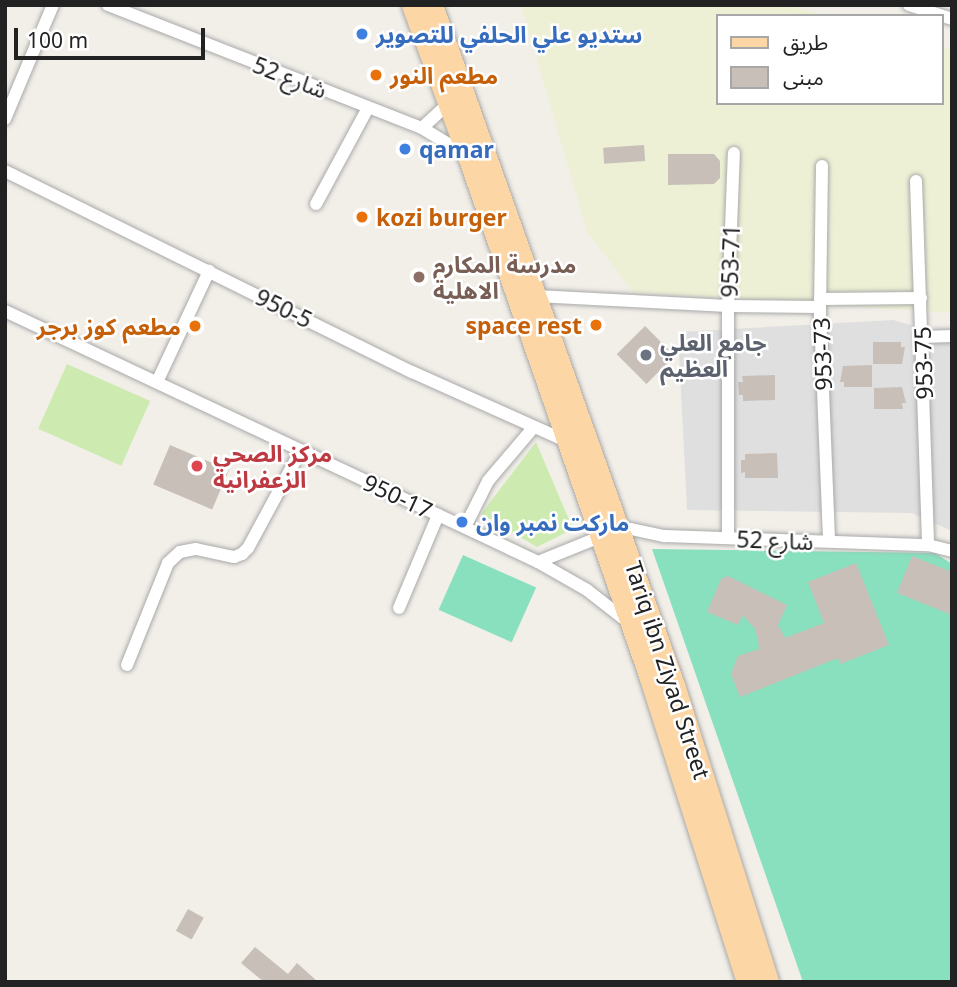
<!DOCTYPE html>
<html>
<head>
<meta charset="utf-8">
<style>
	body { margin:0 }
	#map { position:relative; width:957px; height:987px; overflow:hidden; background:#f2efe9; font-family:"Noto Sans","Noto Sans Arabic",sans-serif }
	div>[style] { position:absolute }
	.residential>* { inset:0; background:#e0dfdf }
	.farmland>* { inset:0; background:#eef0d5 }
	.grass>* { inset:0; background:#cdebb0; transform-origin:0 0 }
	.pitch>* { inset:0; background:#88e0be; transform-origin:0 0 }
	.building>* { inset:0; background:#c7bfb8; transform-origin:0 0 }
	.roads { filter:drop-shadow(0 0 2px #a9a9a9) drop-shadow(0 0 2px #a9a9a9) }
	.street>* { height:12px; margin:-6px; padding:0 6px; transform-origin:6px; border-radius:6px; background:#fff }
	.primary>* { height:21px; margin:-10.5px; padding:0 10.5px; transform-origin:10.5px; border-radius:10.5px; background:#fcd6a4 }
	.dots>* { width:19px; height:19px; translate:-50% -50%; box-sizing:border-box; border:4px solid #fff; border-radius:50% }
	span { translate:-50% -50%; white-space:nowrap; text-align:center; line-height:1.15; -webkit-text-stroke:5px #fff; paint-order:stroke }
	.shop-label { font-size:23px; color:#366cbe; font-weight:700 }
	.left { translate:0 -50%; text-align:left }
	.food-label { font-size:23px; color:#c56008; font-weight:700 }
	.right { translate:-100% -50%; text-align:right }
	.street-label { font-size:23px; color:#222 }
	.education-label { font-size:23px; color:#785e54; font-weight:700 }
	.worship-label { font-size:23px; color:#5b616d; font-weight:700 }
	.health-label { font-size:23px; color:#be3a42; font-weight:700 }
	.frame { position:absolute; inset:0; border:7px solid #222; pointer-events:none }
	.legend { position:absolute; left:716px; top:14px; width:228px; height:91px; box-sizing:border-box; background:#fff; border:2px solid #a7a7a7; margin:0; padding:9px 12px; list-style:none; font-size:21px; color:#222 }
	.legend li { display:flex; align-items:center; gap:14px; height:35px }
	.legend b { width:35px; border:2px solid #a7a7a7 }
	.scale { position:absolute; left:14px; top:28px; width:191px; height:32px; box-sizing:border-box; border:4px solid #222; border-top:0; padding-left:9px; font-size:21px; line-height:24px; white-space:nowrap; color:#222; -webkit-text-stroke:5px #fff; paint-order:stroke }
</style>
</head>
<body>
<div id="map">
	<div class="residential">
		<i style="clip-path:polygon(893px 320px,952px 337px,952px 531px,912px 513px,687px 510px,678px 332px)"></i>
	</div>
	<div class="farmland">
		<i style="clip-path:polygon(521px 5px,786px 5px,827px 16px,717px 16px,717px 103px,941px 103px,941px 47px,952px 49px,952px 313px,633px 292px,587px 232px)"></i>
	</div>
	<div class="grass">
		<i style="left:67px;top:364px;width:91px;height:71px;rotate:24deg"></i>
		<i style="clip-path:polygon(536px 442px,573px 529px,537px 547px,481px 514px)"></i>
	</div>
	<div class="pitch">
		<i style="clip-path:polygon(652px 549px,935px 553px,952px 564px,952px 982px,803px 982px)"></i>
		<i style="left:463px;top:555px;width:80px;height:60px;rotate:24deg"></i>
	</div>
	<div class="building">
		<i style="left:644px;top:145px;width:16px;height:41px;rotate:86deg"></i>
		<i style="clip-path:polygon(668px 154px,714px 154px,720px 161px,720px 178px,714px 184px,668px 185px)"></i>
		<i style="left:645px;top:326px;width:42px;height:40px;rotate:45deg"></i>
		<i style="clip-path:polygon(873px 342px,901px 342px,901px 347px,905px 347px,902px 364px,873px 364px)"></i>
		<i style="clip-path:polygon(872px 365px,872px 387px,844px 387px,844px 382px,840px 382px,843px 366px)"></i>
		<i style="clip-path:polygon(775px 375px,775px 400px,743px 401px,743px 395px,739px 395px,738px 382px,743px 382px,742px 376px)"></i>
		<i style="clip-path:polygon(902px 387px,906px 403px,902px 403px,903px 409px,874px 409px,874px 388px)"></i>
		<i style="left:170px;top:445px;width:64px;height:43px;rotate:23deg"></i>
		<i style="clip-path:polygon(777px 453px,778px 478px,745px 478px,745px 472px,741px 473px,741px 460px,745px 460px,745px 454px)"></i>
		<i style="clip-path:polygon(912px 556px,952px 572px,952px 615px,897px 593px)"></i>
		<i style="clip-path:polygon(856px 563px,889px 645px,840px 664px,838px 658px,740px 697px,731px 674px,738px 656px,759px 649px,758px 640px,755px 629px,743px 615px,738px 625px,707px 612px,721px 579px,728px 576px,787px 605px,778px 625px,785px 638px,824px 623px,808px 582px)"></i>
		<i style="left:188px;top:909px;width:18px;height:25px;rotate:29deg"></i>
		<i style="clip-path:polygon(255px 947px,288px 974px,297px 963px,318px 982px,264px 982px,241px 963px)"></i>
	</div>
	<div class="roads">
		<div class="street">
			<i style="left:108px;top:5px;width:337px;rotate:21.4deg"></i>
			<i style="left:422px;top:128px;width:50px;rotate:31.2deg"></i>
			<i style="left:909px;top:5px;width:45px;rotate:18deg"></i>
			<i style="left:5px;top:119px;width:124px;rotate:-67.2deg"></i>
			<i style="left:422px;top:128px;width:37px;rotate:-43deg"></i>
			<i style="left:822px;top:166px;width:149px;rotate:90.8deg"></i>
			<i style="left:820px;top:315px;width:226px;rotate:87.7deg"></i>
			<i style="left:5px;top:171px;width:454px;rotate:26.3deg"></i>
			<i style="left:412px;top:372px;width:169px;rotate:24.1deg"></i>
			<i style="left:916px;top:181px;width:364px;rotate:88.1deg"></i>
			<i style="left:316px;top:204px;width:109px;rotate:-61.6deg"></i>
			<i style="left:536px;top:296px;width:192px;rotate:3deg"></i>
			<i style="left:728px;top:306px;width:92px;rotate:0.6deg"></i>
			<i style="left:820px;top:299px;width:101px;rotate:-0.6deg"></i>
			<i style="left:5px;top:311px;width:589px;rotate:25.22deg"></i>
			<i style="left:538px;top:562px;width:56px;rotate:29.7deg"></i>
			<i style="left:587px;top:590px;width:52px;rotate:38deg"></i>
			<i style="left:922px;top:337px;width:30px;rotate:-2deg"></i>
			<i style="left:157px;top:382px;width:123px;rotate:-64.9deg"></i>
			<i style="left:465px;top:527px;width:51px;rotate:-63.4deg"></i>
			<i style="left:488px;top:481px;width:70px;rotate:-49.7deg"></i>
			<i style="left:728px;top:538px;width:232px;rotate:-90deg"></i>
			<i style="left:728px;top:306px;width:153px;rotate:-87.8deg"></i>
			<i style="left:538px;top:562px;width:67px;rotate:-22deg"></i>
			<i style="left:600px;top:537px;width:32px;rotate:-14deg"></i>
			<i style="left:631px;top:529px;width:35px;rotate:12deg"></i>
			<i style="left:665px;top:536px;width:263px;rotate:2deg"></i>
			<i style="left:928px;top:545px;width:25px;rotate:14deg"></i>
			<i style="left:399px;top:608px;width:101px;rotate:-67.2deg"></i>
			<i style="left:127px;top:665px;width:110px;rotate:-68.1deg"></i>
			<i style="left:168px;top:563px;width:16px;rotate:-43deg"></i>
			<i style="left:180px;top:552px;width:16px;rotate:-11deg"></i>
			<i style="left:196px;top:549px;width:39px;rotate:12deg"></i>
			<i style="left:234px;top:557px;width:9px;rotate:-21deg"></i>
			<i style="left:242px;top:554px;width:8px;rotate:-45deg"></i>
			<i style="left:248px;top:548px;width:111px;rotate:-61.6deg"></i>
		</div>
		<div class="primary">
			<i style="left:412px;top:5px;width:161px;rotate:69.7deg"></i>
			<i style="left:468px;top:156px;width:550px;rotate:70.77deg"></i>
			<i style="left:649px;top:675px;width:322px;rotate:72.3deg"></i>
			<i style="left:432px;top:5px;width:722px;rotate:70.41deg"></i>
			<i style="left:674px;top:685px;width:312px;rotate:72.4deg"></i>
		</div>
	</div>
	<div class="dots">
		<i style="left:362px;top:34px;background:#3f7fe0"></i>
		<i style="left:376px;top:75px;background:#e8710a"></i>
		<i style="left:405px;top:149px;background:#3f7fe0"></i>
		<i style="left:362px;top:217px;background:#e8710a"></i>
		<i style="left:419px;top:277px;background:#8d6e63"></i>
		<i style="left:596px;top:325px;background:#e8710a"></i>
		<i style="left:195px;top:326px;background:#e8710a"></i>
		<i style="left:646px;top:355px;background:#6b7280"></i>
		<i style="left:197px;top:466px;background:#e0444e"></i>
		<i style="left:462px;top:522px;background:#3f7fe0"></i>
	</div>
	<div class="shop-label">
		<span class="left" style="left:376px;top:34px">ستديو علي الحلفي للتصوير</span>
		<span class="left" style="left:419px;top:149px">qamar</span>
		<span class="left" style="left:476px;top:522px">ماركت نمبر وان</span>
	</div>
	<div class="food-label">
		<span class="left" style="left:390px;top:75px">مطعم النور</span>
		<span class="left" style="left:376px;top:217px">kozi burger</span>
		<span class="right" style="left:582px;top:325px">space rest</span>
		<span class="right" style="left:181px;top:326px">مطعم كوز برجر</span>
	</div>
	<div class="street-label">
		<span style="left:290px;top:77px;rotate:21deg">شارع 52</span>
		<span style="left:730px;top:261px;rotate:-88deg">953-71</span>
		<span style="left:284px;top:308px;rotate:26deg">950-5</span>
		<span style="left:822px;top:354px;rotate:-92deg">953-73</span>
		<span style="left:923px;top:363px;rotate:-92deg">953-75</span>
		<span style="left:398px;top:496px;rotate:25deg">950-17</span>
		<span style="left:775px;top:540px;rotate:2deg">شارع 52</span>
		<span style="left:668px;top:670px;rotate:72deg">Tariq ibn Ziyad Street</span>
	</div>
	<div class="education-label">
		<span class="left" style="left:433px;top:277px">مدرسة المكارم<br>الاهلية</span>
	</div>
	<div class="worship-label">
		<span class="left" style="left:660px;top:355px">جامع العلي<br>العظيم</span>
	</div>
	<div class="health-label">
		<span class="left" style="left:213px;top:466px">مركز الصحي<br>الزعفرانية</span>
	</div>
	<div class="frame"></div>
	<ul class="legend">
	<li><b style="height:9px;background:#fcd6a4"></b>طريق</li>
	<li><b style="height:19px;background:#c7bfb8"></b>مبنى</li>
	</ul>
	<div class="scale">100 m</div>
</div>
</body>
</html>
